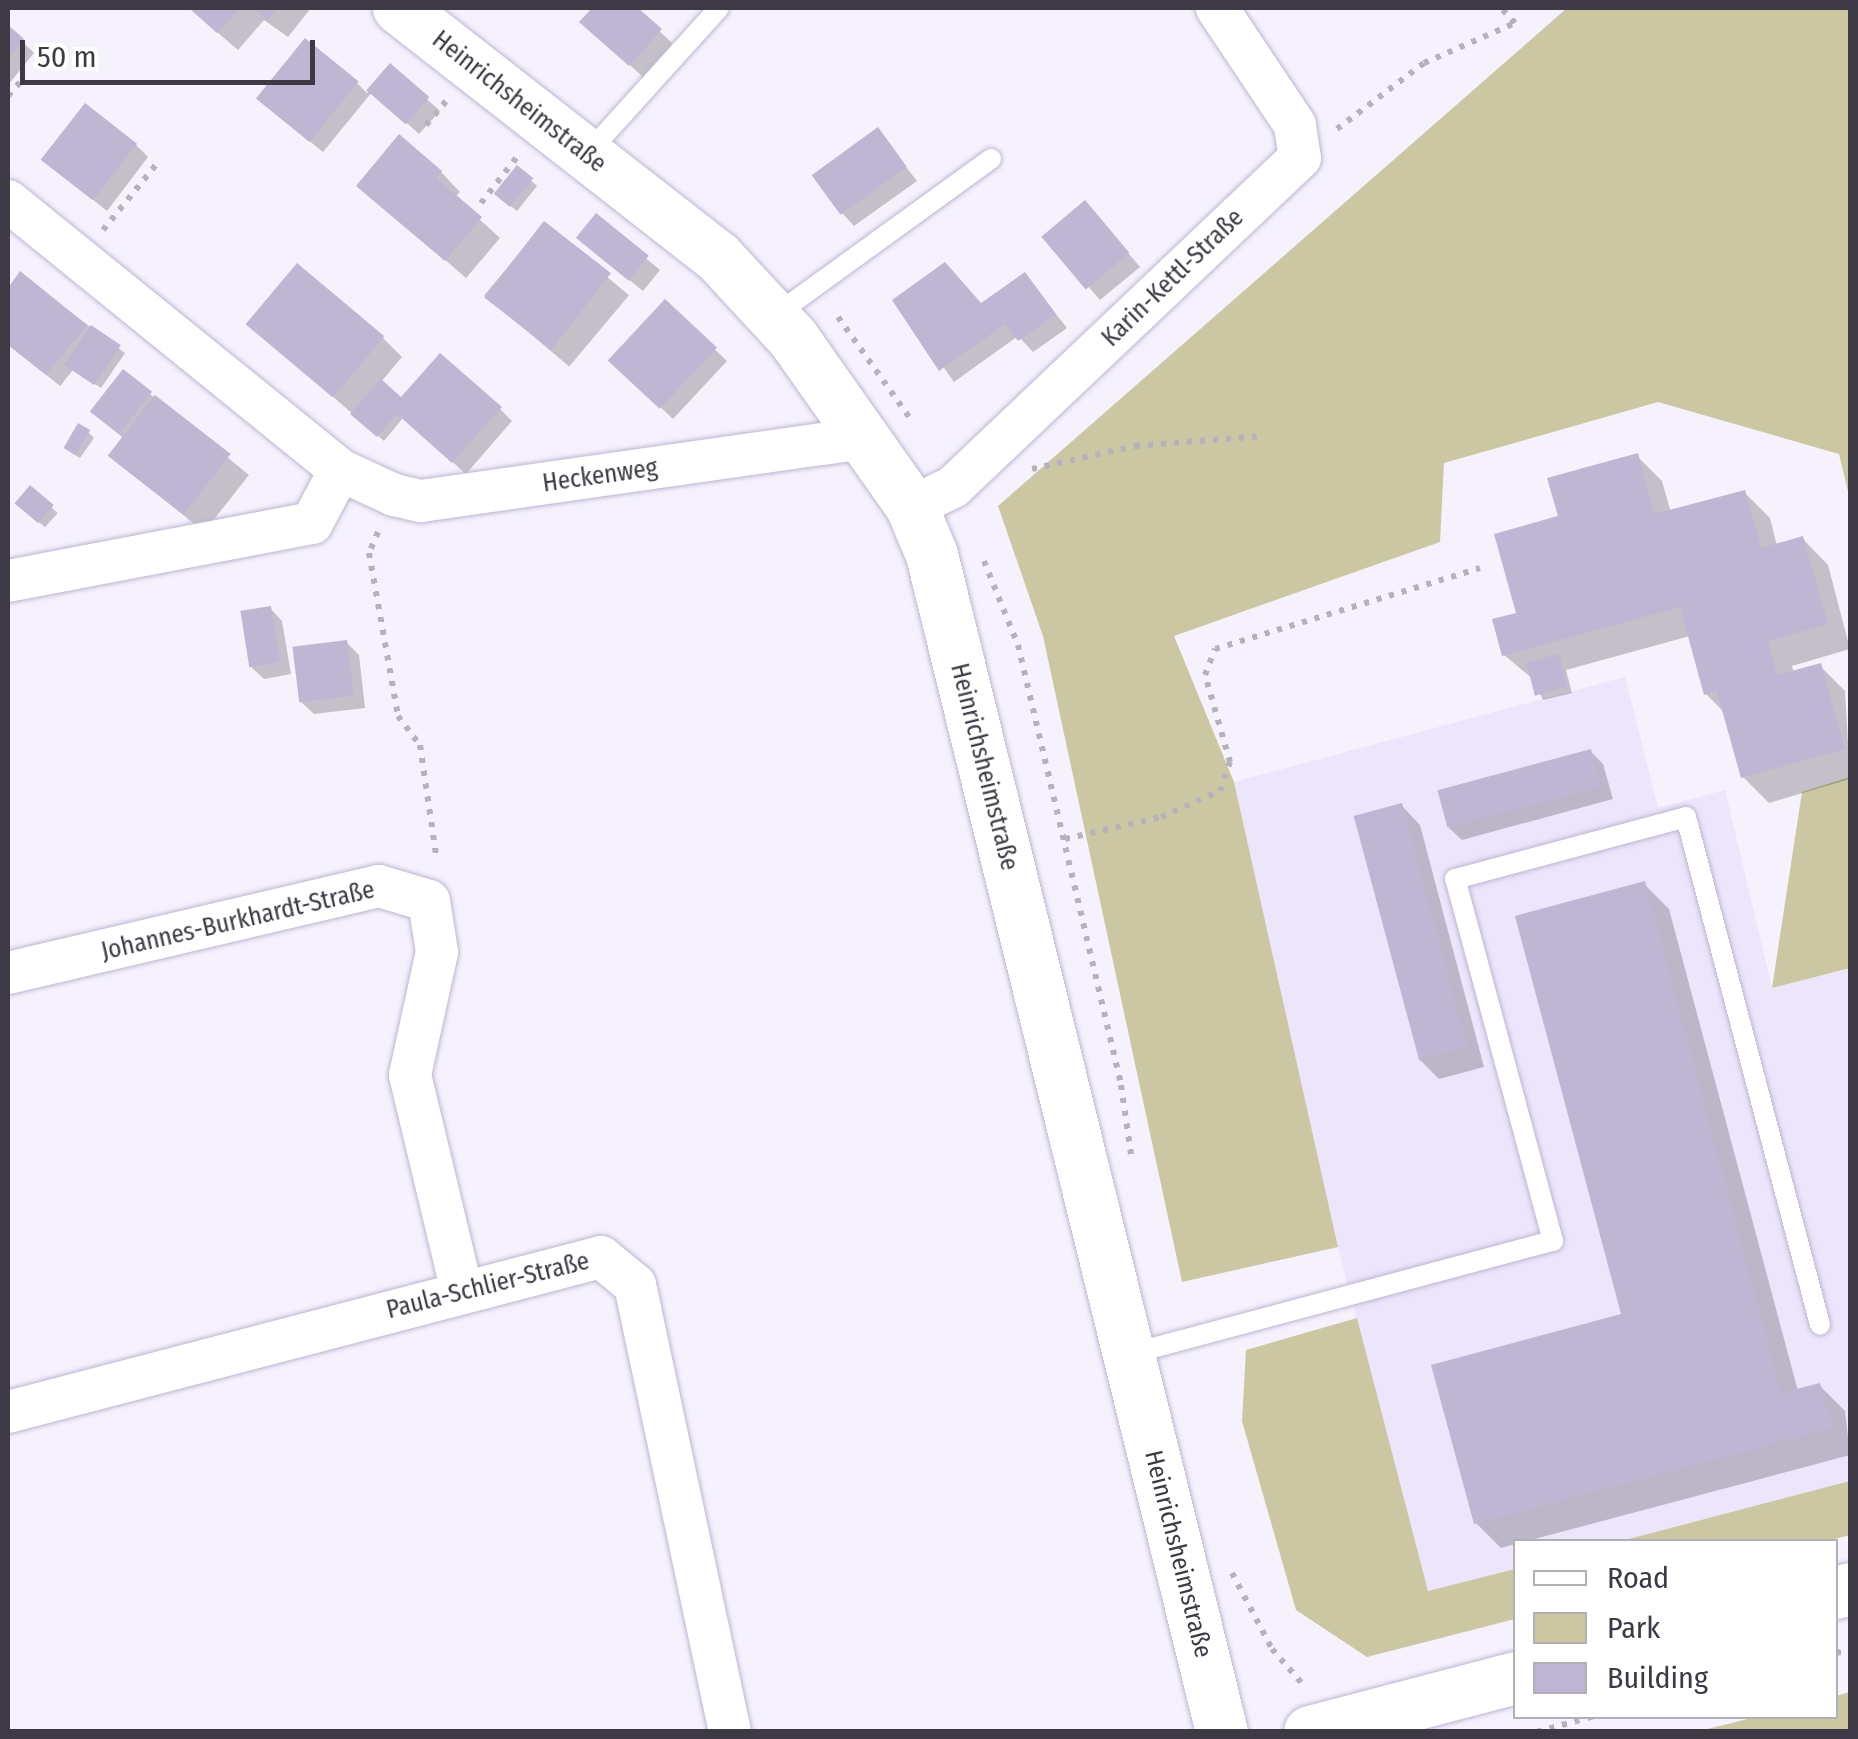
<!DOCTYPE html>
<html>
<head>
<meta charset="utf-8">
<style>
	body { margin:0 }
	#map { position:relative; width:1858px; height:1739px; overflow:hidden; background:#f5f1fd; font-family:"Fira Sans Condensed",sans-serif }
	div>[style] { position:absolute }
	.built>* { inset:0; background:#ece5fb }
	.green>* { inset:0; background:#ccc7a3 }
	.shadow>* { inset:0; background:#0003; transform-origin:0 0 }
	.building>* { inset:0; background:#beb6d2; transform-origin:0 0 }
	.path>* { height:6px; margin-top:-3px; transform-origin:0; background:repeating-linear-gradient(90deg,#b5b1bd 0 5px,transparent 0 13px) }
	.roads { filter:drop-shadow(0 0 2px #beb5d1) drop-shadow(0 0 2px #beb5d1) }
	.service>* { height:20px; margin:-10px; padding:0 10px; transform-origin:10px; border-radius:10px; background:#fff }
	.minor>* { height:42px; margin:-21px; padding:0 21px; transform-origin:21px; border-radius:21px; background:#fff }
	.tertiary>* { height:52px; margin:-26px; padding:0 26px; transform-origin:26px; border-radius:26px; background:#fff }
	span { translate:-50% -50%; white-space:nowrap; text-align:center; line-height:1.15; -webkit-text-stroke:9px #fff; paint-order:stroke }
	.street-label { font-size:25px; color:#3d3945 }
	.frame { position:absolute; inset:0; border:10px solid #3d3945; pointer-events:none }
	.legend { position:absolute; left:1513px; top:1539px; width:325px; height:180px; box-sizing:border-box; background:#fff; border:2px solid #b1b0b5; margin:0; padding:12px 18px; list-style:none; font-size:30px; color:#3d3945 }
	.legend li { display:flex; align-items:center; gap:20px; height:50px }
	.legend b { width:50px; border:2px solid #b1b0b5 }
	.scale { position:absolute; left:20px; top:40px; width:295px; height:45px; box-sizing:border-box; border:5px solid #3d3945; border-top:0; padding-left:12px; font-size:30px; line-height:35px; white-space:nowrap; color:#3d3945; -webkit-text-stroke:8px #fff; paint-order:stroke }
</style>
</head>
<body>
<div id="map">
	<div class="built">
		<i style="clip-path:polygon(1625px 677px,1658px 808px,1725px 790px,1772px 988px,1850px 968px,1850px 1481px,1621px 1541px,1516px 1542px,1515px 1569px,1428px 1592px,1338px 1247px,1234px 782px)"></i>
	</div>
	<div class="green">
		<i style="clip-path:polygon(1567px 8px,1850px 8px,1850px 500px,1839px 454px,1658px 402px,1444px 463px,1440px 542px,1174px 636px,1234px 782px,1338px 1247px,1182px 1282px,1043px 636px,998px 506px)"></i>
		<i style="clip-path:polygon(1850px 777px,1850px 968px,1772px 988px,1802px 792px)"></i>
		<i style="clip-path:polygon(1357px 1318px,1428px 1591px,1515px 1569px,1515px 1619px,1367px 1657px,1296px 1610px,1242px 1421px,1246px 1350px)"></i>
		<i style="clip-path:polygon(1850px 1481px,1850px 1535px,1824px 1542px,1621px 1541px)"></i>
		<i style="clip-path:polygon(1850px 1692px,1850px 1731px,1699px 1731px,1756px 1717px,1836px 1716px,1836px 1696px)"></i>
	</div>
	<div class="shadow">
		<i style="clip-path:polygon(189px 8px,311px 8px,288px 37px,264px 20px,238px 50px)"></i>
		<i style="clip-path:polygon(596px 8px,635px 8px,673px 44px,643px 77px,583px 22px)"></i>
		<i style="clip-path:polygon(8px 28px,34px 53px,8px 85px)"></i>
		<i style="clip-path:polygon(390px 66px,440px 111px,419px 134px,372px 92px,323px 152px,271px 110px,357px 83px,367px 93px)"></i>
		<i style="clip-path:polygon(878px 131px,917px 181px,854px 226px,842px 213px)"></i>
		<i style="clip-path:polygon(136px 145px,148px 157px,107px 211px,44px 160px)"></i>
		<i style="clip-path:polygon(517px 168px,537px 186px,517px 211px,502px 199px)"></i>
		<i style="clip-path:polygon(441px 172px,460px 192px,455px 197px,500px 238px,466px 278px,360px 186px)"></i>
		<i style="clip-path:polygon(1097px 216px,1140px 267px,1100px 300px,1045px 237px)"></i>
		<i style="clip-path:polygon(596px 217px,660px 270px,643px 291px,592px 250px)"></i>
		<i style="left:544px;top:224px;width:111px;height:93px;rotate:40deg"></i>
		<i style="clip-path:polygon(21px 275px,125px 353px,101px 388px,73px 370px,60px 386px,8px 344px,8px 292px)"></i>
		<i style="clip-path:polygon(1025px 275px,1067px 328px,1033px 352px,1018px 336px,954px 382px,896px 300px,982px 306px)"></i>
		<i style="clip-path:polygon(665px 302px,727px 361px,673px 419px,624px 373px)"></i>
		<i style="clip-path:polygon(249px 324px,383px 338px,402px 357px,381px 382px,401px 400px,500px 409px,512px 421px,466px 474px,403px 418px,384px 441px)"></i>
		<i style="clip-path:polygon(150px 394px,249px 475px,204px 532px,111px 456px,124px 439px,93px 411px)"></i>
		<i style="clip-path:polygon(88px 432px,94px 438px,80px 458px,70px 452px)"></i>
		<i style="clip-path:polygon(1637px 456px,1662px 481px,1671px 513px,1744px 492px,1770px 518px,1777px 546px,1803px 539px,1828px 565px,1850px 649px,1792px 666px,1794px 673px,1820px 666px,1845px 691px,1850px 779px,1769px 803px,1743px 777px,1725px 713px,1706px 694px,1690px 636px,1566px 670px,1572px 693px,1543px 700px,1533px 679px,1504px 655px,1561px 518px)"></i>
		<i style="left:31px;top:489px;width:36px;height:19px;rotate:42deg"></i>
		<i style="clip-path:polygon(270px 608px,282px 621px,291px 674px,264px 679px,251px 667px)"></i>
		<i style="clip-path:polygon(346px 642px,359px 655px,365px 708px,314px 714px,301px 702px)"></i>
		<i style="clip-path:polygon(1591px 752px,1603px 764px,1613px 799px,1462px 840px,1449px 828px)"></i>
		<i style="clip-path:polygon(1401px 805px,1420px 825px,1484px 1067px,1439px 1079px,1420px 1060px)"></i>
		<i style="clip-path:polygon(1644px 884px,1669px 909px,1798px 1391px,1820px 1386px,1845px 1411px,1850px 1455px,1501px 1548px,1476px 1523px,1624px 1316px)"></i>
	</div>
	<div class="building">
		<i style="clip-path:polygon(189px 8px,240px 8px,217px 33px)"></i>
		<i style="clip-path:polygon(251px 8px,277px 8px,268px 20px)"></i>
		<i style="clip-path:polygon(592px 8px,638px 8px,662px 29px,629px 66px,579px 22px)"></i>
		<i style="clip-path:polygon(8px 25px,24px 39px,8px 58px)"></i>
		<i style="left:305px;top:38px;width:69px;height:78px;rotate:39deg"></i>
		<i style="left:390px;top:63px;width:52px;height:36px;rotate:41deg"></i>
		<i style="left:85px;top:103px;width:66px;height:72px;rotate:38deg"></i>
		<i style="left:878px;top:127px;width:49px;height:82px;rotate:54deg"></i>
		<i style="clip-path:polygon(399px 134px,442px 171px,436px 178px,482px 217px,445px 261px,356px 186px)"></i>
		<i style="left:517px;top:165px;width:21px;height:37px;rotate:39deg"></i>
		<i style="left:1085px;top:200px;width:69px;height:57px;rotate:50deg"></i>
		<i style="left:596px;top:213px;width:68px;height:32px;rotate:39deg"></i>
		<i style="left:544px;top:221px;width:85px;height:97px;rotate:38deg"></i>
		<i style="clip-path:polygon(945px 262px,981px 303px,1025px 272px,1056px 314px,1018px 341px,1005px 324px,939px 371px,892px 300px)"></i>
		<i style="left:297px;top:263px;width:114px;height:80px;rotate:40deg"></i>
		<i style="clip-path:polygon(20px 271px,87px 325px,46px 375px,8px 345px,8px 288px)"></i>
		<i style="left:665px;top:299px;width:71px;height:84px;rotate:43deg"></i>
		<i style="left:91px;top:325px;width:36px;height:48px;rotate:34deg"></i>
		<i style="clip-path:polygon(440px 353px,502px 407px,452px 463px,397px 414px,377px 437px,350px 414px,381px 379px,401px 397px)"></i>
		<i style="left:123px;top:369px;width:37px;height:54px;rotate:38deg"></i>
		<i style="left:155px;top:395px;width:96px;height:77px;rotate:38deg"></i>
		<i style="left:78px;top:423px;width:14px;height:29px;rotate:30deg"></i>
		<i style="clip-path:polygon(1638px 453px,1654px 514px,1745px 490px,1761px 548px,1803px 536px,1828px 624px,1768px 641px,1777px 675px,1821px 663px,1845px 749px,1741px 778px,1717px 692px,1704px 695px,1680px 607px,1502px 656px,1492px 619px,1516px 613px,1494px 534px,1558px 516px,1547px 478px)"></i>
		<i style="left:30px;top:485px;width:31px;height:24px;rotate:40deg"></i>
		<i style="left:271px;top:606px;width:57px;height:31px;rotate:81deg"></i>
		<i style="left:347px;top:640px;width:56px;height:55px;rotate:83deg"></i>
		<i style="left:1559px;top:654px;width:34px;height:34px;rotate:75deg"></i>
		<i style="left:1591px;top:749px;width:39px;height:159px;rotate:75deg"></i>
		<i style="left:1402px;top:803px;width:253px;height:50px;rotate:75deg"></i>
		<i style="clip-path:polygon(1645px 881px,1781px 1393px,1820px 1383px,1833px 1428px,1474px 1524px,1431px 1365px,1621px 1314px,1515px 916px)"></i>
	</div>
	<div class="path">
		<i style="left:8px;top:96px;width:18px;rotate:-49deg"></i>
		<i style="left:426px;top:125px;width:34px;rotate:-50deg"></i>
		<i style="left:1337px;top:129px;width:109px;rotate:-37.2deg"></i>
		<i style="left:1424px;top:63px;width:99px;rotate:-23.7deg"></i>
		<i style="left:1515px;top:23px;width:21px;rotate:-133deg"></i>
		<i style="left:481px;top:203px;width:58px;rotate:-52deg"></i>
		<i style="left:103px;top:230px;width:89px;rotate:-50.9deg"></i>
		<i style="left:838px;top:317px;width:128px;rotate:54.6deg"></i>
		<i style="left:1032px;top:469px;width:106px;rotate:-12.6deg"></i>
		<i style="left:1135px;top:446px;width:128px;rotate:-4.5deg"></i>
		<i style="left:378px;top:532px;width:23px;rotate:113deg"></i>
		<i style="left:369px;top:553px;width:166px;rotate:79.9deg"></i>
		<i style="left:398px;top:716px;width:36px;rotate:53deg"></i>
		<i style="left:420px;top:745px;width:117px;rotate:81.7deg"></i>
		<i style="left:984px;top:561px;width:91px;rotate:68deg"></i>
		<i style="left:1018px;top:645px;width:452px;rotate:76.8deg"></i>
		<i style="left:1121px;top:1085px;width:70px;rotate:81.8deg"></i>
		<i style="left:1065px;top:839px;width:98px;rotate:-12.9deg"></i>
		<i style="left:1161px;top:817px;width:64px;rotate:-23.8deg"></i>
		<i style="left:1220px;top:791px;width:31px;rotate:-71deg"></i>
		<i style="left:1230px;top:762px;width:91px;rotate:-106deg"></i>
		<i style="left:1205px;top:675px;width:28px;rotate:-69deg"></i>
		<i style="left:1215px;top:649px;width:277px;rotate:-17deg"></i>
		<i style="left:1232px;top:1573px;width:86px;rotate:62.2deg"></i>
		<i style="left:1272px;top:1649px;width:52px;rotate:48.9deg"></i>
		<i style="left:1836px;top:1653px;width:14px;rotate:-12deg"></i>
		<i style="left:1537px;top:1732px;width:59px;rotate:-15.7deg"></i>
	</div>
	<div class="roads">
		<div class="service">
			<i style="left:588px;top:153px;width:195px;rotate:-47.9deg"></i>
			<i style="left:774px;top:316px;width:268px;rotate:-35.9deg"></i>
			<i style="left:1130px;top:1354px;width:438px;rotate:-15deg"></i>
			<i style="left:1553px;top:1241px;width:375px;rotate:-105.1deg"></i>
			<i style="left:1455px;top:879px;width:239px;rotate:-15deg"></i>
			<i style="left:1686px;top:817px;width:525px;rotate:75.22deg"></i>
		</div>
		<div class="minor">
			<i style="left:8px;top:201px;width:427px;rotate:39deg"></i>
			<i style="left:340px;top:470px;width:60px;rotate:24.8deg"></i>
			<i style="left:394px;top:495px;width:28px;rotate:13deg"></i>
			<i style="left:421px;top:501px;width:448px;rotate:-8.1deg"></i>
			<i style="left:912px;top:507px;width:46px;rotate:-26deg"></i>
			<i style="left:953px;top:487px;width:478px;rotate:-43.5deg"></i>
			<i style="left:1300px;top:158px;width:33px;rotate:-99deg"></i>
			<i style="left:1295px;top:125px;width:141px;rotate:-123.7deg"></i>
			<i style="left:8px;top:581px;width:309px;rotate:-10.8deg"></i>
			<i style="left:312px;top:523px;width:60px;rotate:-62.2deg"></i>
			<i style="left:8px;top:973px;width:381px;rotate:-13.2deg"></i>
			<i style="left:379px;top:886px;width:52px;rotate:16.7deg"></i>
			<i style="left:429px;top:901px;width:52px;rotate:81.1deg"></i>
			<i style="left:437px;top:952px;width:126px;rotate:102.4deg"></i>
			<i style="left:410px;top:1075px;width:222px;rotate:76.5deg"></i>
			<i style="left:8px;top:1412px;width:613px;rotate:-14.65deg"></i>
			<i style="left:601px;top:1257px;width:44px;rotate:39.5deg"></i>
			<i style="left:635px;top:1285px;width:457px;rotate:78deg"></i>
		</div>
		<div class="tertiary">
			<i style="left:399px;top:8px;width:405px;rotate:38deg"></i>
			<i style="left:718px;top:257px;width:110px;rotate:47.2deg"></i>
			<i style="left:793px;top:338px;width:207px;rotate:54.8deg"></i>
			<i style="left:912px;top:507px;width:52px;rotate:67.4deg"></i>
			<i style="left:932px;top:555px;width:1212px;rotate:76.16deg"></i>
			<i style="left:1836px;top:1593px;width:15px;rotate:-16deg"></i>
			<i style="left:1310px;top:1732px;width:213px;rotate:-14.7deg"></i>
		</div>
	</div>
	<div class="street-label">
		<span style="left:519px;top:102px;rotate:38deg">Heinrichsheimstraße</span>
		<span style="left:1173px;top:278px;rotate:-44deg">Karin-Kettl-Straße</span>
		<span style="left:600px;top:476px;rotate:-8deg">Heckenweg</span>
		<span style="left:984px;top:767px;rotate:76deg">Heinrichsheimstraße</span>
		<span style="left:238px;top:921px;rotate:-13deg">Johannes-Burkhardt-Straße</span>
		<span style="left:488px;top:1286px;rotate:-14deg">Paula-Schlier-Straße</span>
		<span style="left:1178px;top:1554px;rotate:76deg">Heinrichsheimstraße</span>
	</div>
	<div class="frame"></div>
	<ul class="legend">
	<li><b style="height:12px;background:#fff"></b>Road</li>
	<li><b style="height:28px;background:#ccc7a3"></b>Park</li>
	<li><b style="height:28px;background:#beb6d2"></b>Building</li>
	</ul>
	<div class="scale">50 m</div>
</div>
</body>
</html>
